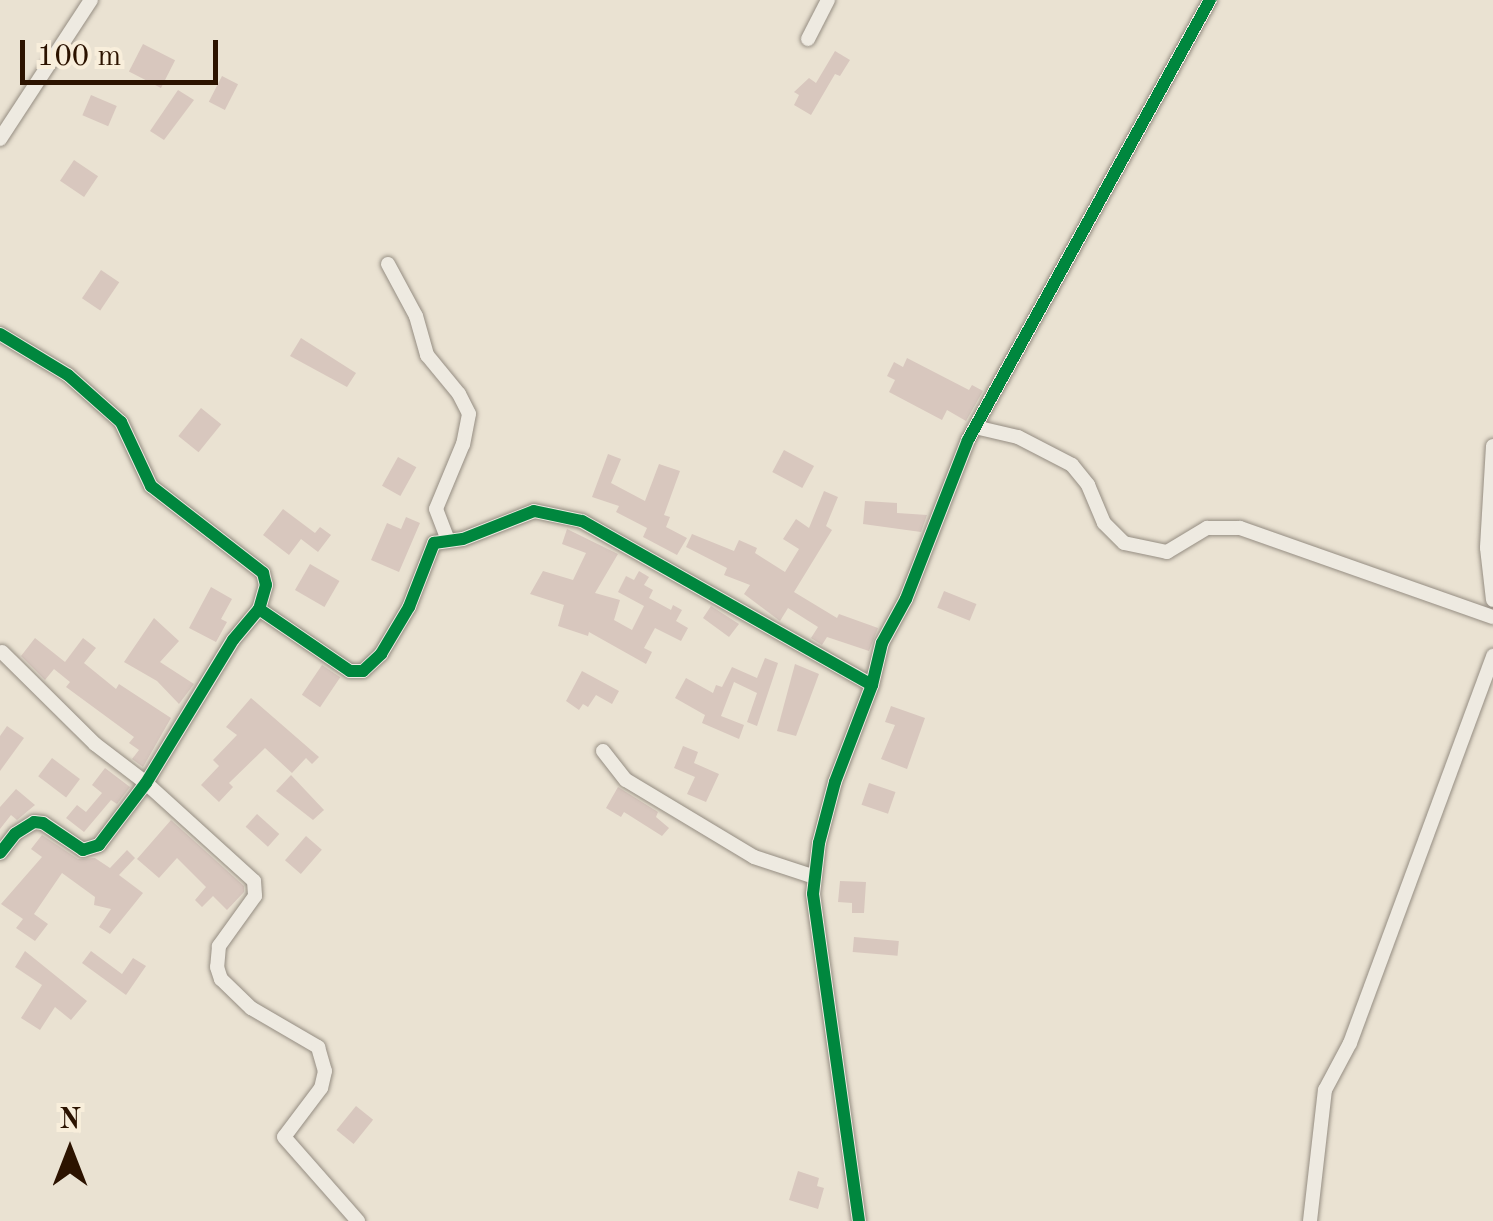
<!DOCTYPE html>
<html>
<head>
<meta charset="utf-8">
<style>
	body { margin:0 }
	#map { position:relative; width:1493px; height:1221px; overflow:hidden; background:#eae2d2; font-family:"Old Standard TT",serif }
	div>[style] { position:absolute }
	.building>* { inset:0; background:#d8c7be; transform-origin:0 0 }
	.roads { filter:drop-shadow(0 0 2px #958d82) drop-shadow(0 0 2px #958d82) }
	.street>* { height:14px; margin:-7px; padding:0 7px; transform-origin:7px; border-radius:7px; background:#eeeae1 }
	.cycleway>* { height:12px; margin:-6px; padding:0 6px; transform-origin:6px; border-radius:6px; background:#00873e }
	span { translate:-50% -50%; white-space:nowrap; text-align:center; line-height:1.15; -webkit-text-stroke:8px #f8eedb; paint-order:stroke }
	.north { position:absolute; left:20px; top:1101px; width:100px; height:100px; -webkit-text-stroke:8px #f8eedb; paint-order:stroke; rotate:0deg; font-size:28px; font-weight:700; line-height:40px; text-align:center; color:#2c1300 }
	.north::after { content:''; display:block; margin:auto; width:35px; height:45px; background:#2c1300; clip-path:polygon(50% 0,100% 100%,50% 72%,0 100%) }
	.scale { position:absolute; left:20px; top:40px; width:198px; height:45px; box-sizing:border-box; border:5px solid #2c1300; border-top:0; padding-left:12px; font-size:30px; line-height:35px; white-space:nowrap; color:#2c1300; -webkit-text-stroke:8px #f8eedb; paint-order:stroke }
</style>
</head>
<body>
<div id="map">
	<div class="building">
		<i style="left:143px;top:44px;width:36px;height:31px;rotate:27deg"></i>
		<i style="clip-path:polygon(835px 51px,850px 60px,840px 76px,835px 74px,811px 115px,794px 105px,799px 95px,794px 92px,809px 78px,816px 83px)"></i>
		<i style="left:222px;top:76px;width:18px;height:29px;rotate:27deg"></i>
		<i style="clip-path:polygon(178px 90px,194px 100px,164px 140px,150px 131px)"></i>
		<i style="left:91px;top:95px;width:28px;height:22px;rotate:23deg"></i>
		<i style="left:74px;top:160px;width:29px;height:25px;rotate:34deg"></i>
		<i style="left:101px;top:270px;width:22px;height:34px;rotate:34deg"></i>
		<i style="clip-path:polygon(301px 338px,356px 373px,347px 387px,290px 356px)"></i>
		<i style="clip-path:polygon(907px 358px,969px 390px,972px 385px,983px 391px,966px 421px,947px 410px,942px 420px,889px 392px,895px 380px,887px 376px,894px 362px,903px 367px)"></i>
		<i style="left:201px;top:408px;width:26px;height:36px;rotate:39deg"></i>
		<i style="left:784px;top:450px;width:34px;height:25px;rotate:28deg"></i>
		<i style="clip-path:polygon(608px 454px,621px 459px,611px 483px,645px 501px,659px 464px,680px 471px,664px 515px,670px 517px,666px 527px,687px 538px,677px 555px,643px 537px,647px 528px,616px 512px,619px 506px,592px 497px)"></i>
		<i style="left:398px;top:457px;width:21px;height:33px;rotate:29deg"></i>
		<i style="clip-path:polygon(824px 491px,838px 497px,826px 526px,832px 530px,794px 592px,837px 618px,839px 614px,878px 628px,869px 651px,827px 637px,822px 645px,811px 638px,818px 627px,788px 608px,780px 621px,744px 594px,750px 585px,724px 575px,727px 568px,686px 547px,692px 534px,734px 551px,739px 540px,757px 548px,755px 553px,785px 572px,799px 549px,783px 539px,796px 519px,809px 528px)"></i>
		<i style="clip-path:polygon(865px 501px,897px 503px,897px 513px,927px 515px,921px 532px,863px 524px)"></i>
		<i style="clip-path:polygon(283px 509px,315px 533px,320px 527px,331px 535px,318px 552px,301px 539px,289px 555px,263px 535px)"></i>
		<i style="clip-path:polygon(406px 517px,420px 523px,399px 572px,371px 560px,387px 523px,401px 529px)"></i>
		<i style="clip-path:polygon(567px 529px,618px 554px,595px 593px,620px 600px,614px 620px,632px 630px,644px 606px,618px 592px,626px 576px,634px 580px,639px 571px,649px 577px,644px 585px,653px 590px,649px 598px,671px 610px,673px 605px,682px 610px,676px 621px,688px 628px,681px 641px,655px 628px,644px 648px,652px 652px,646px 664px,589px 632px,588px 636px,558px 626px,564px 605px,530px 594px,543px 571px,573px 580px,586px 553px,562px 544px)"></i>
		<i style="left:310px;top:564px;width:34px;height:30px;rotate:30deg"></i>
		<i style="clip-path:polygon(211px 587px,232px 599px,221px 619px,227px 622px,216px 642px,189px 628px)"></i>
		<i style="left:944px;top:591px;width:35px;height:18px;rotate:22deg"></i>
		<i style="clip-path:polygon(711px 606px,739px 624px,729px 637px,703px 618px)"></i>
		<i style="clip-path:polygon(154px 618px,179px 641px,160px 662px,194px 684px,179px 704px,157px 681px,124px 662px)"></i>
		<i style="clip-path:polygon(35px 638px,65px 662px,83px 638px,96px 648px,84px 663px,116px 689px,119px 684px,171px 718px,143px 767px,132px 759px,139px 750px,129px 743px,134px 737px,66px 687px,70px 682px,54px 669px,45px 680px,21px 656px)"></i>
		<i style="clip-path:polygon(765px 658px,778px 663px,757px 726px,747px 722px,757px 693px,734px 682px,721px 716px,744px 725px,739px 739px,702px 723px,705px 715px,675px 698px,686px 678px,713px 693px,716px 685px,722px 687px,732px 667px,757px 678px)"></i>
		<i style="clip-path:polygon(795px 664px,819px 674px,796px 736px,777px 731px)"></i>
		<i style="left:322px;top:665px;width:22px;height:36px;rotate:34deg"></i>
		<i style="clip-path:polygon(582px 671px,619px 691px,612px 704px,596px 695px,588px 707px,583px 704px,579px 710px,566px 701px)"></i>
		<i style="clip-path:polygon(251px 698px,319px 757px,312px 764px,306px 758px,292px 773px,265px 748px,229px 783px,233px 787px,219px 802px,201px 785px,219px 766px,213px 760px,237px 735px,226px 727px)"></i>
		<i style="clip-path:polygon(891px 706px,925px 718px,907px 769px,881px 759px,895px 725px,885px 722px)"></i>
		<i style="clip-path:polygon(7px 726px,24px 738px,0 771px,0 736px)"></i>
		<i style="clip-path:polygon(683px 746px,698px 752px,694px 763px,719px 774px,706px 802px,687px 794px,695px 777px,674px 768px)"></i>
		<i style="left:52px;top:758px;width:35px;height:23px;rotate:37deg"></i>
		<i style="clip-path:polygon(105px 768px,130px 787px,117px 804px,111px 800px,84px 832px,66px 818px,77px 805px,86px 812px,102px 793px,92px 785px)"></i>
		<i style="clip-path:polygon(291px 775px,324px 810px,313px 820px,276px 791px)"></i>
		<i style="left:869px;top:783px;width:28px;height:23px;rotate:19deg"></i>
		<i style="clip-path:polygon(618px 787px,658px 812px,656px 817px,669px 828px,662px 836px,624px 812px,621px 817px,606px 808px)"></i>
		<i style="clip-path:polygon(16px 789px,35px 805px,17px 820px,11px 815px,0 829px,0 807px)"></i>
		<i style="left:257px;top:814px;width:30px;height:17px;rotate:42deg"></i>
		<i style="clip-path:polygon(171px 820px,244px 886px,244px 892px,227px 910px,213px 896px,202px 907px,195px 900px,206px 887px,177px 858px,159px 878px,137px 859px)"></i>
		<i style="clip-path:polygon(42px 835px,78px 859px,95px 858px,110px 868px,127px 850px,135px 858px,119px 875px,143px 893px,110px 934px,99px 927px,111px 909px,94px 905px,95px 897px,62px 873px,34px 914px,48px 924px,35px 941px,16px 928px,23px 919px,1px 904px,42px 857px,31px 849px)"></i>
		<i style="left:306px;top:836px;width:21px;height:32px;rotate:41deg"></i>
		<i style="clip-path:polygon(840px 881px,866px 882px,864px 913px,852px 913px,852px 903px,838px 902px)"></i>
		<i style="left:854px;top:937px;width:45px;height:15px;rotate:5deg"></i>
		<i style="clip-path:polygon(25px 951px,87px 1001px,71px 1020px,55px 1007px,40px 1030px,21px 1018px,42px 985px,15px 967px)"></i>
		<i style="clip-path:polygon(91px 951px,122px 974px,133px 958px,146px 966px,126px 995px,82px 963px)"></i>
		<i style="left:356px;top:1106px;width:22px;height:31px;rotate:39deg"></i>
		<i style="clip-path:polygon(798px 1171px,819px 1178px,817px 1186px,824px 1188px,818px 1209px,789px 1200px)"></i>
	</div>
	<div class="roads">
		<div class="street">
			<i style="left:808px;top:39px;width:44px;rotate:-62.9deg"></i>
			<i style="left:0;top:139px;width:166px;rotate:-56.8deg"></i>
			<i style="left:388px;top:264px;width:59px;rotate:61.7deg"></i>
			<i style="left:416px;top:316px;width:41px;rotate:74.2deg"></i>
			<i style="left:427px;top:355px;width:50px;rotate:50.6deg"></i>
			<i style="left:459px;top:394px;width:22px;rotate:63deg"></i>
			<i style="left:469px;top:414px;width:31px;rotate:101deg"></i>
			<i style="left:463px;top:444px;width:70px;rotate:112.6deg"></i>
			<i style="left:436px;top:509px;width:33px;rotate:69deg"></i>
			<i style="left:0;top:334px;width:79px;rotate:31.1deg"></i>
			<i style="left:68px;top:375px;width:71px;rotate:41.6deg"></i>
			<i style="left:121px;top:422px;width:71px;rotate:64.9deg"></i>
			<i style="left:151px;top:486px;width:142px;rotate:37.8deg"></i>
			<i style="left:263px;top:573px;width:12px;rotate:76deg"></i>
			<i style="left:266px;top:585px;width:25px;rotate:106deg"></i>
			<i style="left:259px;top:609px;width:40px;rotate:130deg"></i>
			<i style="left:233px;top:640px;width:167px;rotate:121.3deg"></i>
			<i style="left:146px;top:783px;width:78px;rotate:127.2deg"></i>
			<i style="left:99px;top:845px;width:17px;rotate:163deg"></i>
			<i style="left:83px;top:850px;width:48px;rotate:-146deg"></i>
			<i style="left:43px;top:823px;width:9px;rotate:-174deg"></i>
			<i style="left:34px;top:822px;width:22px;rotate:148deg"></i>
			<i style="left:15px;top:834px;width:24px;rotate:128deg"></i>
			<i style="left:975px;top:427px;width:44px;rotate:13.1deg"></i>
			<i style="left:1018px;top:437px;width:61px;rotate:27.4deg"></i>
			<i style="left:1072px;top:465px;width:26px;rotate:51deg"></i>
			<i style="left:1088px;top:485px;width:41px;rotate:67.2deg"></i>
			<i style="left:1104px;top:523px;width:28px;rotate:45deg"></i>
			<i style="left:1124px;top:543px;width:44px;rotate:11.8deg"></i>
			<i style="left:1167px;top:552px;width:47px;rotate:-31deg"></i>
			<i style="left:1207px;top:528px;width:33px"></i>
			<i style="left:1240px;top:528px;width:268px;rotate:19.4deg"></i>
			<i style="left:1493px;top:446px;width:102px;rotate:93.4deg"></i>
			<i style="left:1487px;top:548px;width:52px;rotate:83.4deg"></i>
			<i style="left:259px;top:609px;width:110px;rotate:34.3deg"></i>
			<i style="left:350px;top:671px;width:13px"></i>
			<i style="left:363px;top:671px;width:25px;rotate:-43deg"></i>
			<i style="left:381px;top:654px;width:55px;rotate:-59.2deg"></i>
			<i style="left:409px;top:607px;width:69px;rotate:-68.7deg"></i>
			<i style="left:434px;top:543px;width:29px;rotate:-8deg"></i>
			<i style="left:463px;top:539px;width:76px;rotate:-21.5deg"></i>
			<i style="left:534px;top:511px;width:49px;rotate:11.8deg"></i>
			<i style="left:582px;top:521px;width:333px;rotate:29.5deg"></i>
			<i style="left:872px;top:685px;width:104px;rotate:110.9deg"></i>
			<i style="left:835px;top:782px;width:63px;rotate:104.7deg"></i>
			<i style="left:819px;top:843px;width:51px;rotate:96.7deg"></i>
			<i style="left:813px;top:894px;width:330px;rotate:82deg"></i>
			<i style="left:2px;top:652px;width:131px;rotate:44.7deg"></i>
			<i style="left:95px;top:744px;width:64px;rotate:37.4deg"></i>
			<i style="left:146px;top:783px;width:146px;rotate:42.2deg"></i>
			<i style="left:254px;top:881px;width:15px;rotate:86deg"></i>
			<i style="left:255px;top:896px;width:62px;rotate:125.8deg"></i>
			<i style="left:219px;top:946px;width:21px;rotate:95deg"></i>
			<i style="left:217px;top:967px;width:13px;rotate:72deg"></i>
			<i style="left:221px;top:979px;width:42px;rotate:44deg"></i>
			<i style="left:251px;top:1008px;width:78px;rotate:30.2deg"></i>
			<i style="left:318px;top:1047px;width:25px;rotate:74deg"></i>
			<i style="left:325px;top:1071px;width:17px;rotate:103deg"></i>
			<i style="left:321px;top:1088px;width:61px;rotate:127.1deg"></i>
			<i style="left:284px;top:1137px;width:112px;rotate:48.6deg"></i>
			<i style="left:872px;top:685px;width:43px;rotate:-76.6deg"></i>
			<i style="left:882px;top:643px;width:50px;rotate:-61.4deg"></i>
			<i style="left:906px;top:599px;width:171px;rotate:-68.7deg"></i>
			<i style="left:968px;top:440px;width:502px;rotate:-61.19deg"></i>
			<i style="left:603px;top:751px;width:37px;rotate:52deg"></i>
			<i style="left:626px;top:780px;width:149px;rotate:31deg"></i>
			<i style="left:754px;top:857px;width:64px;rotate:18.2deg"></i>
			<i style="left:1310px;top:1221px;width:132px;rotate:-83.5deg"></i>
			<i style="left:1325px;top:1090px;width:53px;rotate:-62deg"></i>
			<i style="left:1350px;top:1043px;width:413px;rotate:-69.7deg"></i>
		</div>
	</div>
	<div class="cycleway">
		<i style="left:0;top:334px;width:79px;rotate:31.1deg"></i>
		<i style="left:68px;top:375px;width:71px;rotate:41.6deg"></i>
		<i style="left:121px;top:422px;width:71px;rotate:64.9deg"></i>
		<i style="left:151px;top:486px;width:142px;rotate:37.8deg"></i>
		<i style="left:263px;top:573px;width:12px;rotate:76deg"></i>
		<i style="left:266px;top:585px;width:25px;rotate:106deg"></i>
		<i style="left:259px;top:609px;width:40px;rotate:130deg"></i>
		<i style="left:233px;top:640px;width:167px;rotate:121.3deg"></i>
		<i style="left:146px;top:783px;width:78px;rotate:127.2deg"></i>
		<i style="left:99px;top:845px;width:17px;rotate:163deg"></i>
		<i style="left:83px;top:850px;width:48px;rotate:-146deg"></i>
		<i style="left:43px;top:823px;width:9px;rotate:-174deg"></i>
		<i style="left:34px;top:822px;width:22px;rotate:148deg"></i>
		<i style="left:15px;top:834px;width:24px;rotate:128deg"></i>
		<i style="left:259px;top:609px;width:110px;rotate:34.3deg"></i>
		<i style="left:350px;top:671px;width:13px"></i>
		<i style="left:363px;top:671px;width:25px;rotate:-43deg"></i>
		<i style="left:381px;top:654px;width:55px;rotate:-59.2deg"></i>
		<i style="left:409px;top:607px;width:69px;rotate:-68.7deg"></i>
		<i style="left:434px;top:543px;width:29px;rotate:-8deg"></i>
		<i style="left:463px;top:539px;width:76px;rotate:-21.5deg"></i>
		<i style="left:534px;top:511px;width:49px;rotate:11.8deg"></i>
		<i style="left:582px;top:521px;width:333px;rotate:29.5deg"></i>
		<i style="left:872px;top:685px;width:104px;rotate:110.9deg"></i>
		<i style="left:835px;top:782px;width:63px;rotate:104.7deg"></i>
		<i style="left:819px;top:843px;width:51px;rotate:96.7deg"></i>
		<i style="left:813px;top:894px;width:330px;rotate:82deg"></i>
		<i style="left:872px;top:685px;width:43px;rotate:-76.6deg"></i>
		<i style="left:882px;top:643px;width:50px;rotate:-61.4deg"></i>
		<i style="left:906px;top:599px;width:171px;rotate:-68.7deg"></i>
		<i style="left:968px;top:440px;width:502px;rotate:-61.19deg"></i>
	</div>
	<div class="north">N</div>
	<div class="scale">100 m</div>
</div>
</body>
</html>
